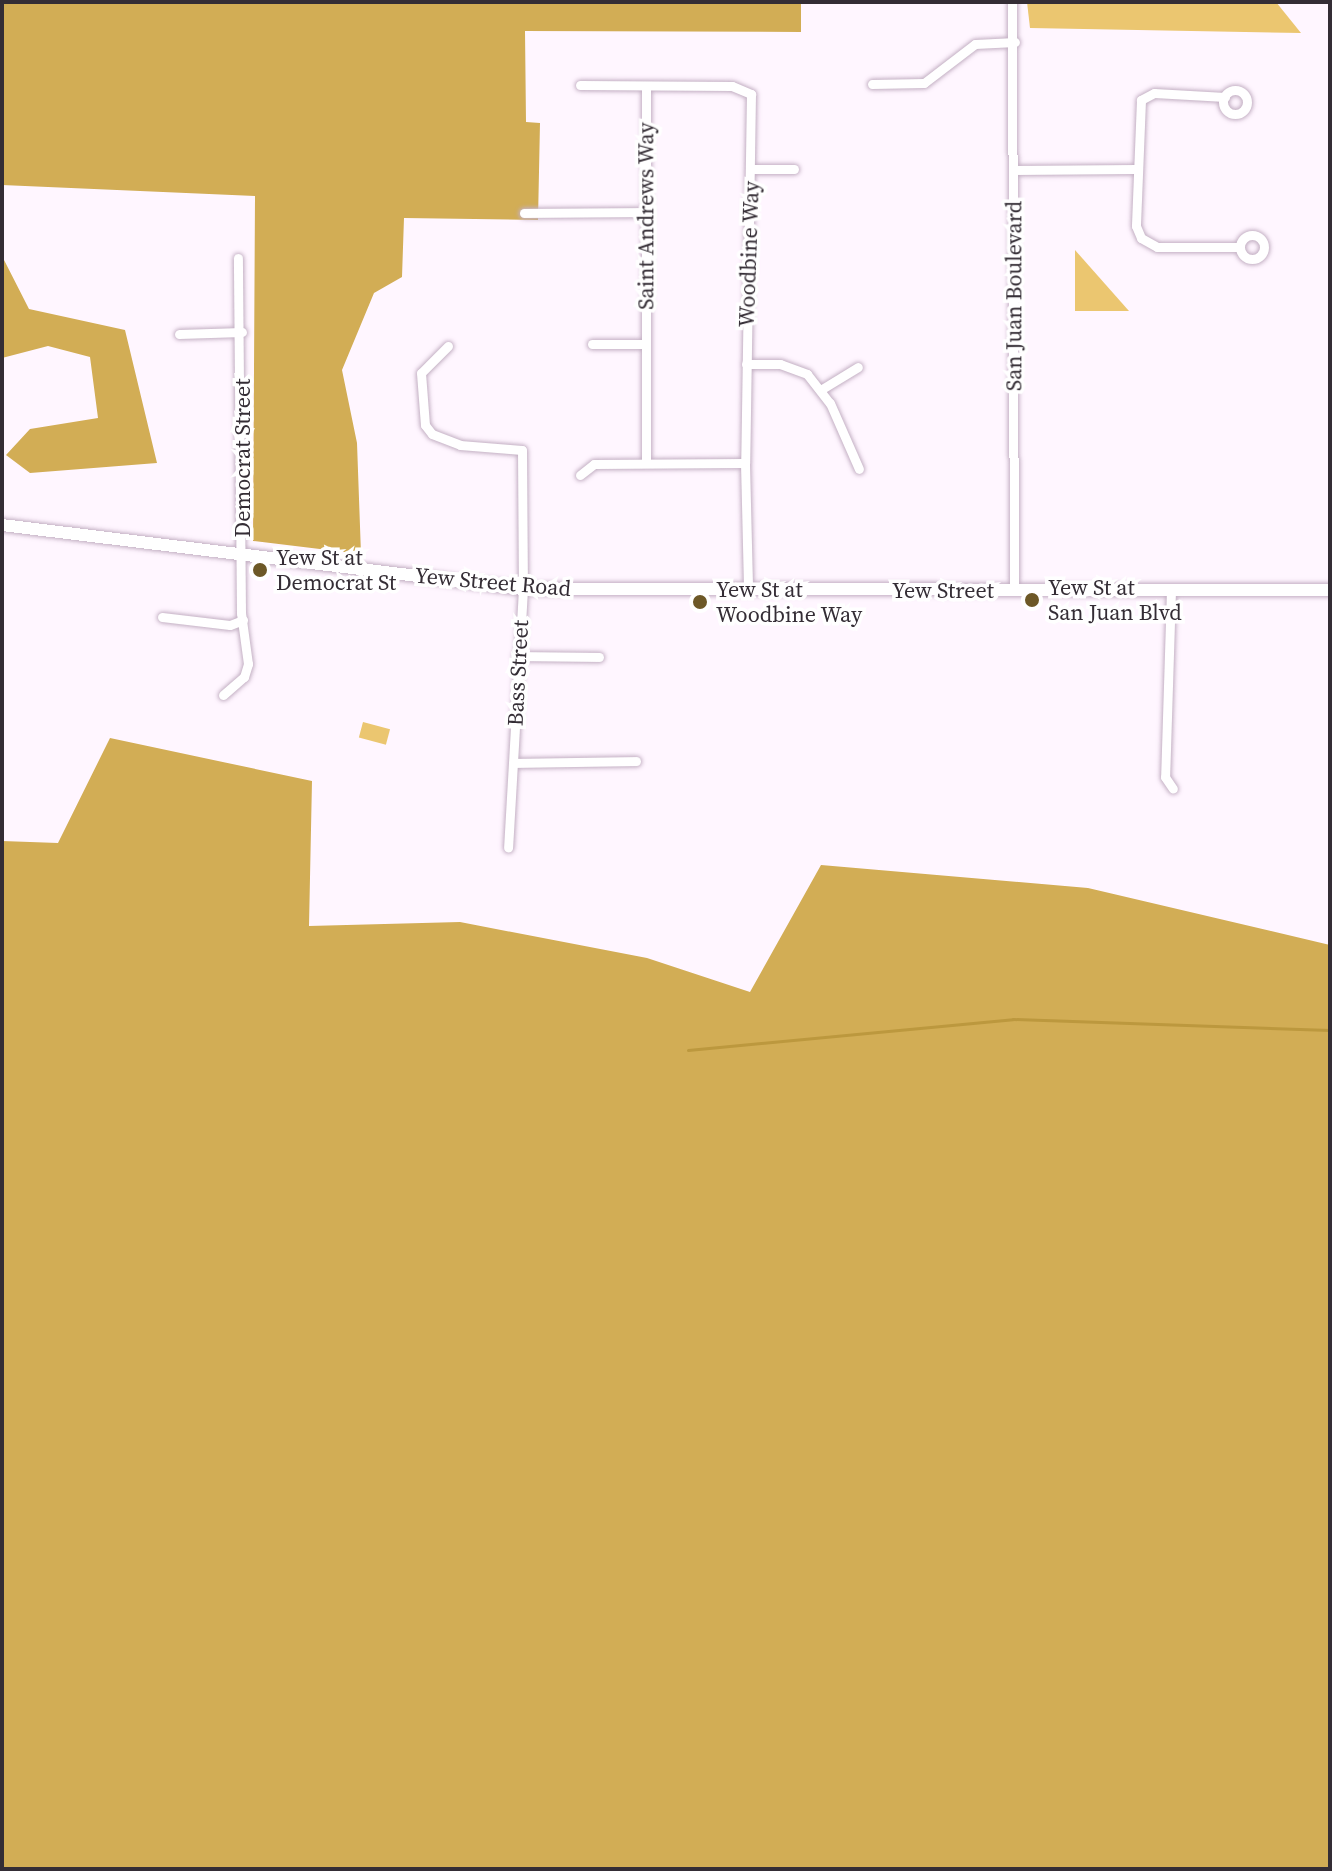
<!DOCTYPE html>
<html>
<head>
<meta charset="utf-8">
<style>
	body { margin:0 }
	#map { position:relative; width:1332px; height:1871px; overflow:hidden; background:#fff6ff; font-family:"Source Serif 4",serif }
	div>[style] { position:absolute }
	.green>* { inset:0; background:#ebc670; transform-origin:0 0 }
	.forest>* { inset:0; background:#d2ad55 }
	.stream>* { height:3px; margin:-1.5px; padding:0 1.5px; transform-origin:1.5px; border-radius:1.5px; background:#bc983e }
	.roads { filter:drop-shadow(0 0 2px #c4b0c4) drop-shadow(0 0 2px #c4b0c4) }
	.street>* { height:9px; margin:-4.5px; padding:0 4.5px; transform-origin:4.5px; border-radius:4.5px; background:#fff }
	.street>.ring { margin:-4.5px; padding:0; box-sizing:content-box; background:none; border:9px solid #fff; border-radius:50% }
	.secondary>* { height:12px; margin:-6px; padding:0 6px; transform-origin:6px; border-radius:6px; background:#fff }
	.dots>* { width:22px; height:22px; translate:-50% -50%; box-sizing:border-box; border:4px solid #fff; border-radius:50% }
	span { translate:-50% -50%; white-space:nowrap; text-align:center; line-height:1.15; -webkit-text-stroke:7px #fff; paint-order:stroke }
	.street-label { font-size:22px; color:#342d35 }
	.poi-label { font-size:22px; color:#342d35 }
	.left { translate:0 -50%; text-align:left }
	.frame { position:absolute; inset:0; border:4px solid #342d35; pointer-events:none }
</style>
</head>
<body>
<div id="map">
	<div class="green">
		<i style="clip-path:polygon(1027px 2px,1276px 2px,1301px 33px,1030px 28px)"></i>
		<i style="clip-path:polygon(1075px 250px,1129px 311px,1075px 311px)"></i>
		<i style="left:363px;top:722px;width:28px;height:16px;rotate:15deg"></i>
	</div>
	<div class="forest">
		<i style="clip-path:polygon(2px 2px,801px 2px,801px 32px,525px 31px,526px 122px,540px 123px,538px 220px,404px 218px,402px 277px,374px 293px,342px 370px,357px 443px,361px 554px,253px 541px,255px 196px,2px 185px)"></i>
		<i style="clip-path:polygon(2px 256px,29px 309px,125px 330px,157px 463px,30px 473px,6px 455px,30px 429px,98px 418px,90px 357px,48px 346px,2px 358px)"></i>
		<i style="clip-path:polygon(110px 738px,312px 781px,309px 926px,460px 922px,647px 958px,750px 992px,821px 865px,1088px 888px,1330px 945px,1330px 1869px,2px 1869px,2px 841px,58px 843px)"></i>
	</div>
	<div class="stream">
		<i style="left:688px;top:1050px;width:326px;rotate:-5.4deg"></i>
		<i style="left:1013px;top:1019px;width:317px;rotate:2deg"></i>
	</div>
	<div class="roads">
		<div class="street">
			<i style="left:1012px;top:2px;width:588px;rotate:89.81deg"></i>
			<i style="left:872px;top:84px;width:52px;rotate:-1.1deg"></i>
			<i style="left:924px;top:83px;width:64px;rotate:-37.4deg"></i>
			<i style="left:975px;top:44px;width:40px;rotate:-2.9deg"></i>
			<i style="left:580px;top:85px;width:152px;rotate:0.4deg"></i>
			<i style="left:732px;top:86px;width:21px;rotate:23deg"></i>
			<i style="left:751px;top:94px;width:369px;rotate:90.9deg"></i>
			<i style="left:745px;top:463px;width:127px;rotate:88.6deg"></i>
			<i class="ring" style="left:1223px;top:90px;width:15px;height:15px"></i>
			<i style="left:1225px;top:97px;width:71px;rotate:-176.8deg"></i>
			<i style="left:1154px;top:93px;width:15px;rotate:152deg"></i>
			<i style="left:1141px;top:100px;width:126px;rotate:92.3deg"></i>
			<i style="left:1136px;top:226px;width:13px;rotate:67deg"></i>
			<i style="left:1141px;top:238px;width:18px;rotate:29deg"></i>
			<i style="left:1157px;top:247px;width:83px"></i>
			<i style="left:751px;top:169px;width:43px"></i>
			<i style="left:1013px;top:170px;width:123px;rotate:-0.5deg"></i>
			<i style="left:524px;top:213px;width:123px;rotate:-0.5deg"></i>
			<i class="ring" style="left:1240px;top:235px;width:15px;height:15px"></i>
			<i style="left:179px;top:334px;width:63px;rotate:-1.8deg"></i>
			<i style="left:592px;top:344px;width:54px"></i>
			<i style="left:448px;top:346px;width:38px;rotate:135deg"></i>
			<i style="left:421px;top:373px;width:52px;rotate:85.6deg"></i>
			<i style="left:425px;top:425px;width:11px;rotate:52deg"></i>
			<i style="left:432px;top:434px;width:30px;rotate:21deg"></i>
			<i style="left:460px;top:445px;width:62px;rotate:4.6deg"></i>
			<i style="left:522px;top:450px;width:139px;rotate:89.6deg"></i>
			<i style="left:523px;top:589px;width:259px;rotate:93.3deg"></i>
			<i style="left:746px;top:364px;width:34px"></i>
			<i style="left:780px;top:364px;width:29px;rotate:20deg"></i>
			<i style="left:807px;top:374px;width:37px;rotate:52deg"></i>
			<i style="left:830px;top:403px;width:72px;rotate:66.3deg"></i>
			<i style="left:822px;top:389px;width:42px;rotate:-31.4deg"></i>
			<i style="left:646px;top:463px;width:376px;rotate:-90deg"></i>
			<i style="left:580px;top:475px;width:18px;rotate:-38deg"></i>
			<i style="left:594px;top:464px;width:151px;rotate:-0.4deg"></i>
			<i style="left:1171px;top:590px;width:187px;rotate:91.8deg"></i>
			<i style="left:1165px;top:777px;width:14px;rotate:56deg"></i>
			<i style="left:162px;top:617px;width:68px;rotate:6.7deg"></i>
			<i style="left:230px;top:625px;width:14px;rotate:-21deg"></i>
			<i style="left:517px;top:656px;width:82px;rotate:0.7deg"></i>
			<i style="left:223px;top:695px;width:28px;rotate:-41deg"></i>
			<i style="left:244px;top:677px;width:14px;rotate:-73deg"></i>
			<i style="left:248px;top:664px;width:51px;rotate:-97.8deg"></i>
			<i style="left:241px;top:613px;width:355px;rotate:-90.5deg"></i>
			<i style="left:515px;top:763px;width:121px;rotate:-0.9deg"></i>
		</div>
		<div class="secondary">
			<i style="left:2px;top:525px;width:525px;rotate:7deg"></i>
			<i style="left:523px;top:589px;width:807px;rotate:0.07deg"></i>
		</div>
	</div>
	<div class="dots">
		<i style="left:260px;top:570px;background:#6d5827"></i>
		<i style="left:1032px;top:600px;background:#6d5827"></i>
		<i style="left:700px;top:602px;background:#6d5827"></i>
	</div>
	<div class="street-label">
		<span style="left:646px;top:216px;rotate:-90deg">Saint Andrews Way</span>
		<span style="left:749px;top:254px;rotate:-88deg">Woodbine Way</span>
		<span style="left:1014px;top:296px;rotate:-90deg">San Juan Boulevard</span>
		<span style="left:243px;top:458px;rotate:-90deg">Democrat Street</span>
		<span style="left:493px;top:582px;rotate:5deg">Yew Street Road</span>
		<span style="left:943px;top:591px">Yew Street</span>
		<span style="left:518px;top:673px;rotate:-87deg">Bass Street</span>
	</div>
	<div class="poi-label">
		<span class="left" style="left:276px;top:570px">Yew St at<br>Democrat St</span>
		<span class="left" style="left:1048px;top:600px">Yew St at<br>San Juan Blvd</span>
		<span class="left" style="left:716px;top:602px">Yew St at<br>Woodbine Way</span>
	</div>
	<div class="frame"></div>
</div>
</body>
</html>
